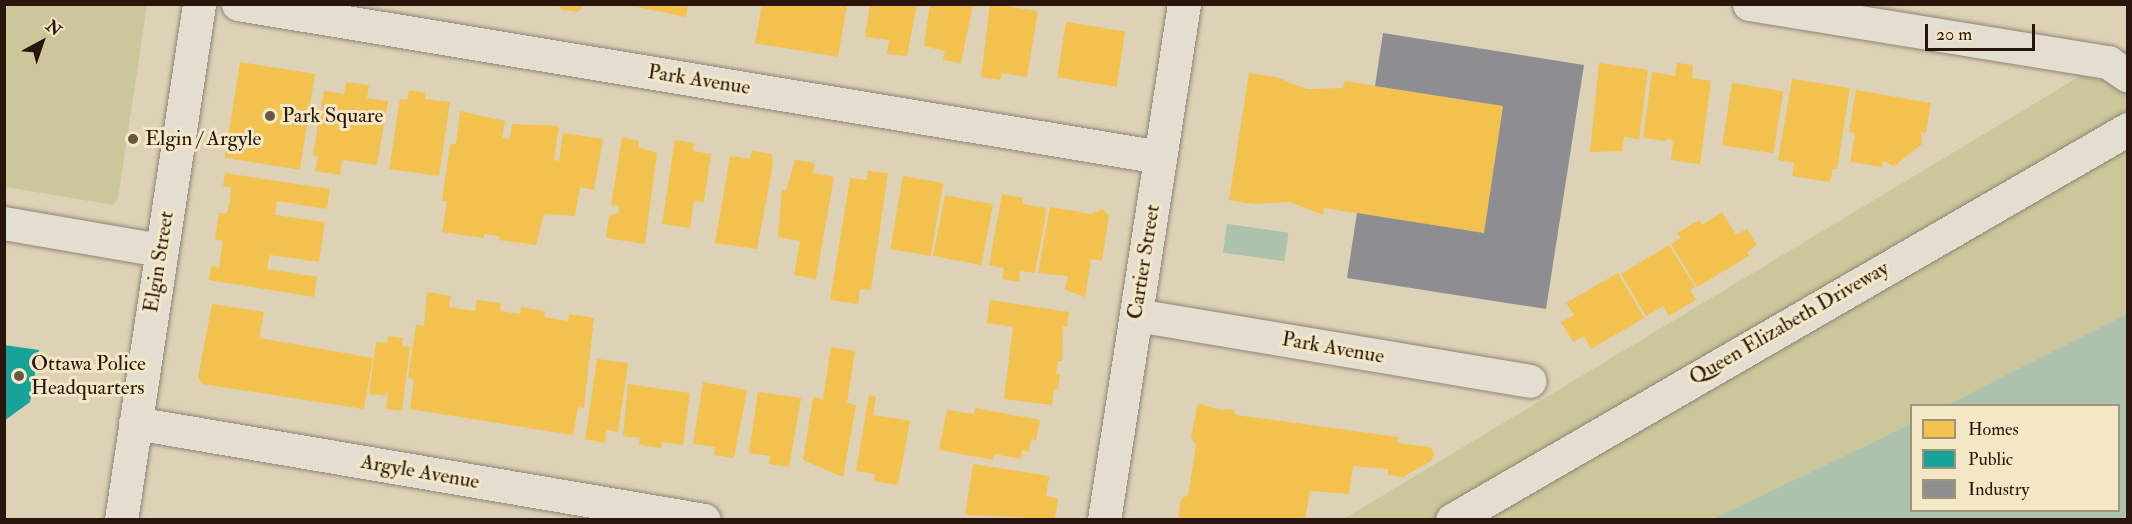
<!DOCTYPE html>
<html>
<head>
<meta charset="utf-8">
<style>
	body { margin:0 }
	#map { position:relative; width:2132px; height:524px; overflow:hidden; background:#ddd2b6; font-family:"IM FELL Double Pica",serif }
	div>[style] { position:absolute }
	.green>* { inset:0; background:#cbc79a }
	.water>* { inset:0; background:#adc2ad; transform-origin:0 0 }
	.homes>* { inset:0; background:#f2c14e; transform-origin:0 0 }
	.public>* { inset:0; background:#17a398 }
	.industry>* { inset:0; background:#8d8d92 }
	.roads { filter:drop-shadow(0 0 2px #8e8575) drop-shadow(0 0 2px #8e8575) }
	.street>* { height:33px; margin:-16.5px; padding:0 16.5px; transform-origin:16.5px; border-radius:16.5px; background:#e3ded0 }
	.secondary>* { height:33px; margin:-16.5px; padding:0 16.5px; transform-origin:16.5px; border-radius:16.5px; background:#e3ded0 }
	.dots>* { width:16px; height:16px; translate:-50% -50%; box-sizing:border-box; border:3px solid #f3e7c6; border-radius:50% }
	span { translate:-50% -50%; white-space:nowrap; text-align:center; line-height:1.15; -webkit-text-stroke:6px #f3e7c6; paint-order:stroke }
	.street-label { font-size:21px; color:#29150b }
	.poi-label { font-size:21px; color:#29150b }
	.left { translate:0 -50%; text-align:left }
	.frame { position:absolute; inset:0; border:6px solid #29150b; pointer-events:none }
	.legend { position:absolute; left:1910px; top:404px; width:210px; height:108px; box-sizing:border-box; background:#f3e7c6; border:2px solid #a2937b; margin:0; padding:8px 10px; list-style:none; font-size:18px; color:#29150b }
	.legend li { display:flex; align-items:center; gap:12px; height:30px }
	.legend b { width:30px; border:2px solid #a2937b }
	.north { position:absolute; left:12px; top:12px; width:60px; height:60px; -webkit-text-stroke:4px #f3e7c6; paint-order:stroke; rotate:40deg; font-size:16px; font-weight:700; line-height:24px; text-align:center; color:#29150b }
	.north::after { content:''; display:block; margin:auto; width:21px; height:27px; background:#29150b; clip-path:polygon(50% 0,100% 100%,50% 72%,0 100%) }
	.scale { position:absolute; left:1925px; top:24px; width:110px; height:27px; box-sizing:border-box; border:3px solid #29150b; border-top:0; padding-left:8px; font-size:18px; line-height:21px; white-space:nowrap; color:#29150b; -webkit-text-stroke:4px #f3e7c6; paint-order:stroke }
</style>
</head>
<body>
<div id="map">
	<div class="green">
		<i style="clip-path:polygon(4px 5px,147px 5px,118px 198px,113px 205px,5px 187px)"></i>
		<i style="clip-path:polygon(2127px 48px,2127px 314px,1947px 405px,1912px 406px,1911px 424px,1713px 519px,1342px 520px)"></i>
	</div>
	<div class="water">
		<i style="left:1227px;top:224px;width:62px;height:29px;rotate:8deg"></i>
		<i style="clip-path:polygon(2127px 314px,2127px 519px,1713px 519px,1911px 424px,1912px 510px,2118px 510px,2118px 406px,1947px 405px)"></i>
	</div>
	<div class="homes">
		<i style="clip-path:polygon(557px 4px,584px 4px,578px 12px,562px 10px)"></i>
		<i style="clip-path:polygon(623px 4px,688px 4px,686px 17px)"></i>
		<i style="clip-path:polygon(762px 4px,847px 4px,838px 57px,755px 43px)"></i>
		<i style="clip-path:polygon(870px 4px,917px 4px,907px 56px,887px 54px,889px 40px,865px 37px)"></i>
		<i style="clip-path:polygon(930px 4px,973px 4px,961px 63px,943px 60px,945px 51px,924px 46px)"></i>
		<i style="clip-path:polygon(990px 4px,1038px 11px,1027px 77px,1002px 73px,1000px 80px,981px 77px)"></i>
		<i style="left:1066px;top:22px;width:60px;height:56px;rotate:9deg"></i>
		<i style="left:240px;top:62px;width:76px;height:97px;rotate:9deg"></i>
		<i style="clip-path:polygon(1599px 63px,1648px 70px,1639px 139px,1624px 137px,1622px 151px,1590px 152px)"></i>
		<i style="clip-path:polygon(1677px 63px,1693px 65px,1692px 78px,1711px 81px,1700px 164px,1671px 160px,1673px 142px,1669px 138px,1665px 141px,1643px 138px,1652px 72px,1675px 76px)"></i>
		<i style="clip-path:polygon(1249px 73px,1276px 77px,1307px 89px,1343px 88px,1345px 81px,1503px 106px,1484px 233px,1324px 208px,1323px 215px,1290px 202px,1253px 204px,1229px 200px)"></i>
		<i style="clip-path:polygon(1792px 79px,1850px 88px,1837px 169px,1833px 169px,1830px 182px,1792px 176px,1794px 163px,1778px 160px)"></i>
		<i style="clip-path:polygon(346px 82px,369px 85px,367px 98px,388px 101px,377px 165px,342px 160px,340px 175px,315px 171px,318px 156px,313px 155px,324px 91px,344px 94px)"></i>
		<i style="left:1732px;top:83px;width:52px;height:63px;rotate:9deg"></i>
		<i style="clip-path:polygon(409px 90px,426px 93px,425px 99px,450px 102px,439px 176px,389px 169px,400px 99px,407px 100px)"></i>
		<i style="clip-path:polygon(1856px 90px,1931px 103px,1926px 133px,1921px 132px,1922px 144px,1894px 166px,1883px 161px,1882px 167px,1850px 162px,1855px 133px,1849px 132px)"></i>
		<i style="clip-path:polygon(460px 111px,505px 121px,502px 138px,510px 139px,512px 124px,559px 126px,554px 160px,559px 161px,563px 133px,603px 139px,594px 190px,580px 187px,575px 216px,544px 214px,536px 245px,499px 240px,499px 236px,484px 234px,484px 238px,442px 232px,447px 201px,442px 201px,450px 144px,456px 144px)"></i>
		<i style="clip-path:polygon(622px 137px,639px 141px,638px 147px,657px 153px,645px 244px,606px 238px,609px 216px,619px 212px,619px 206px,611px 205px)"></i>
		<i style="clip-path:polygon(675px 140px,694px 143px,693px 151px,711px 154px,704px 202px,694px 201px,690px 228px,662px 224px)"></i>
		<i style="clip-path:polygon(752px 151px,772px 154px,773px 165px,757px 249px,715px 243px,730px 156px,750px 159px)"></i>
		<i style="clip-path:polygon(795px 160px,815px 163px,813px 173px,834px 177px,816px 279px,794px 275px,800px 241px,778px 237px,782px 190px,786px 191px)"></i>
		<i style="clip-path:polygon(868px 171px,888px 173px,871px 290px,860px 289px,858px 304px,830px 300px,850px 178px,867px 180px)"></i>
		<i style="clip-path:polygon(225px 173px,330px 189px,327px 209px,277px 201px,275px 215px,325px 222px,319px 262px,270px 255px,267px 269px,317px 277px,314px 297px,209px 280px,211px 266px,219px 268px,223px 241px,215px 239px,219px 213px,227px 213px,230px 200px,231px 187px,223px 186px)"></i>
		<i style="left:903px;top:176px;width:41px;height:74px;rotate:10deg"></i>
		<i style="clip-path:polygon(1002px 194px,1023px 198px,1022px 204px,1045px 208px,1046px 213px,1035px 273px,1020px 271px,1019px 282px,1002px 279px,1004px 268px,989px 265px)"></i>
		<i style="left:945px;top:195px;width:49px;height:62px;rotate:11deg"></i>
		<i style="clip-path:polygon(1050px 207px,1092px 214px,1102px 209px,1109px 215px,1102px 261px,1091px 259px,1085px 297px,1065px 290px,1068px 276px,1038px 273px)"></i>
		<i style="clip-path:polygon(1722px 212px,1736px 235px,1747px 229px,1757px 245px,1747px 252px,1749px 256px,1697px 287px,1671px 244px,1681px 238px,1677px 233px,1699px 220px,1702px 225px)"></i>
		<i style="clip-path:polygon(1669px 245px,1695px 287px,1690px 290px,1696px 300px,1669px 316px,1663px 306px,1646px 316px,1621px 274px)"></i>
		<i style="clip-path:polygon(1618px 273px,1644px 318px,1591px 349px,1584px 336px,1573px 342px,1561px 322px,1574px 315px,1566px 303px)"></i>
		<i style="clip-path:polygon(427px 292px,451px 296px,449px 307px,475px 311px,477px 300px,501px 303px,500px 311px,520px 314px,521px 307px,545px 311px,544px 317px,568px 321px,569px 314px,594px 318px,584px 408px,578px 407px,573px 435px,410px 409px,414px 379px,408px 378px,416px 325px,424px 326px)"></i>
		<i style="clip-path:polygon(990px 300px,1069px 312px,1067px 327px,1063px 326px,1062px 361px,1058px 361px,1056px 374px,1060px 374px,1058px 389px,1054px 389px,1052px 405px,1004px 399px,1013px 327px,987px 323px)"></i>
		<i style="clip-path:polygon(212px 304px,264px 312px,259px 338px,373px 358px,364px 409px,202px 384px,198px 377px)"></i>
		<i style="clip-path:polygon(388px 336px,403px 338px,402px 346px,410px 347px,402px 411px,386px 409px,388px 391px,385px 396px,369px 394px,376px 342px,387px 343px)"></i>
		<i style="clip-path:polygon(831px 347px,855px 351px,847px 403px,856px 405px,843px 477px,803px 460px,813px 397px,823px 399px)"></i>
		<i style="clip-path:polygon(597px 359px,628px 363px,618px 432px,606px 430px,605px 443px,585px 439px)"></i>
		<i style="clip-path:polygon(703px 382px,747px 390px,734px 458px,714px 455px,715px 447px,693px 444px)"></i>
		<i style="clip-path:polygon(628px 384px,690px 393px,683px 445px,662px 442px,661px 448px,639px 445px,640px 438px,623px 436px)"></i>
		<i style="clip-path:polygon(758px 392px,801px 398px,789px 467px,769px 464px,770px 456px,749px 453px)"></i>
		<i style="clip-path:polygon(869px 395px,876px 397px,873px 415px,910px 421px,898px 485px,874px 481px,875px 474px,856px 471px)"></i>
		<i style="clip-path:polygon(1198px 403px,1220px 410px,1232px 409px,1236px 415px,1398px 437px,1397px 443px,1430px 447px,1435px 454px,1431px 461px,1403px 477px,1388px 475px,1388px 469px,1353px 466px,1349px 494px,1310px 491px,1305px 519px,1178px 519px,1181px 499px,1188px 495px,1196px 445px,1191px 438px)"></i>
		<i style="clip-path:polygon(975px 408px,1040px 420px,1036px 441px,1031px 439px,1029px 452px,1022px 450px,1021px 459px,994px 454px,994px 460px,939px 450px,947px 410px,974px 414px)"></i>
		<i style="clip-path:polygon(973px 464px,1049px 476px,1046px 496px,1058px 498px,1055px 519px,965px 515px)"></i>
	</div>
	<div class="public">
		<i style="clip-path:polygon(4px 345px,39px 350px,30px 402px,4px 421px)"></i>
	</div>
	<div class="industry">
		<i style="clip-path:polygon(1383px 33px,1584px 65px,1546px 309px,1347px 278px,1357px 213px,1484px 233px,1503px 106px,1375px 86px)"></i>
	</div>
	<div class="roads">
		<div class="street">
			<i style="left:238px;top:4px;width:935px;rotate:9.42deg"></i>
			<i style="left:1749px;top:4px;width:364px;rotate:9.2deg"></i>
			<i style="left:2108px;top:62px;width:24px;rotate:35deg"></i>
			<i style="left:4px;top:223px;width:158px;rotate:9.8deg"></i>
			<i style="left:1136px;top:315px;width:399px;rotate:9.5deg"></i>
			<i style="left:135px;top:423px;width:577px;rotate:9.67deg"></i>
			<i style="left:1104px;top:520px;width:522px;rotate:-81.19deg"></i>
		</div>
		<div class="secondary">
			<i style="left:121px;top:520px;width:522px;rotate:-81.4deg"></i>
			<i style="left:1452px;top:520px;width:781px;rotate:-30.05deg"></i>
		</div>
	</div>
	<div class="dots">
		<i style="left:270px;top:116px;background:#685747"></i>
		<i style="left:133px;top:139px;background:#685747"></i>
		<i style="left:19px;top:376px;background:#685747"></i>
	</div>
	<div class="street-label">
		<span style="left:699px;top:80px;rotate:9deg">Park Avenue</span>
		<span style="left:159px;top:262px;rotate:-81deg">Elgin Street</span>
		<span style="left:1144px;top:262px;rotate:-81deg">Cartier Street</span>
		<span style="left:1789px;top:323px;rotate:-30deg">Queen Elizabeth Driveway</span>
		<span style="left:1333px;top:348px;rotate:10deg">Park Avenue</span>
		<span style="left:420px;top:472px;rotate:10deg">Argyle Avenue</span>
	</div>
	<div class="poi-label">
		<span class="left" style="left:282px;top:116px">Park Square</span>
		<span class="left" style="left:145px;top:139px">Elgin / Argyle</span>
		<span class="left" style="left:31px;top:376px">Ottawa Police<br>Headquarters</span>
	</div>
	<div class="frame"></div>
	<ul class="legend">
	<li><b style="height:16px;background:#f2c14e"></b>Homes</li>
	<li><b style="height:16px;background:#17a398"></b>Public</li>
	<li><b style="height:16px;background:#8d8d92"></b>Industry</li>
	</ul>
	<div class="north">N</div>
	<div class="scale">20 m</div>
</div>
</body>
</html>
